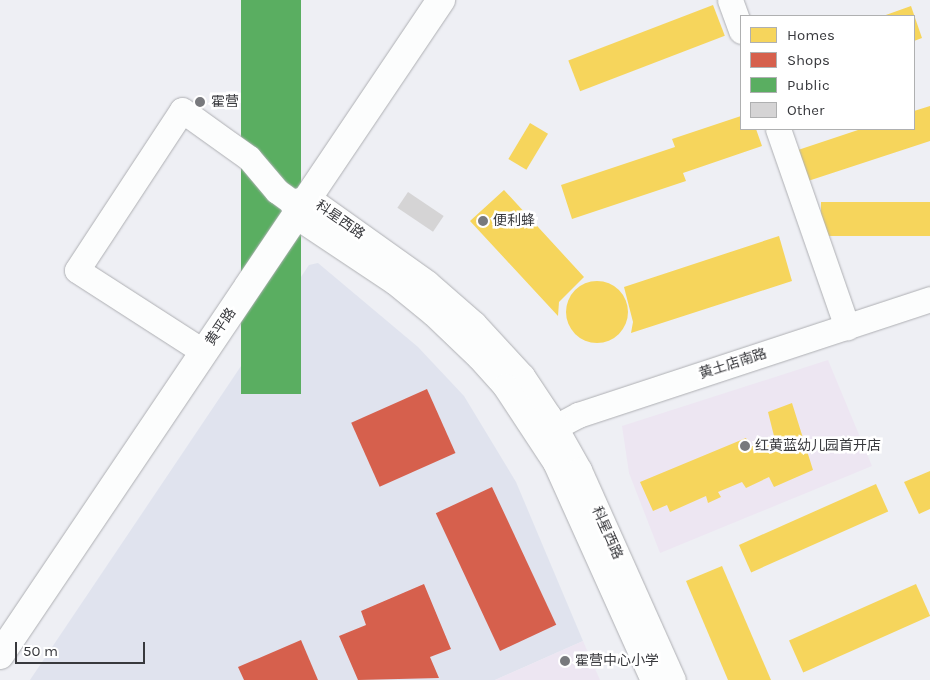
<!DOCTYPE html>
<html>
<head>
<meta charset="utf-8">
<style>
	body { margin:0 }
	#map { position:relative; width:930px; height:680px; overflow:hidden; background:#eeeff4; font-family:Karla,"Noto Sans SC",sans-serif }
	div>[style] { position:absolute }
	.built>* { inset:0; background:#e0e3ee }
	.education>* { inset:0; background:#ede6f2 }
	.homes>* { inset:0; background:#f6d55c; transform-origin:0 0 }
	.round { border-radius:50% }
	.shops>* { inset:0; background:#d6604d; transform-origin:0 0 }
	.public>* { inset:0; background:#5aae61; transform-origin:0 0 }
	.building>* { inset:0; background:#d5d4d5; transform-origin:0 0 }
	.roads { filter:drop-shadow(0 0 1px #aeafb3) drop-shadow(0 0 1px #aeafb3) }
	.minor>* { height:25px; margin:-12.5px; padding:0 12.5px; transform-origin:12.5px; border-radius:12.5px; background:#fcfdfd }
	.major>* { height:28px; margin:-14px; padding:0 14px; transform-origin:14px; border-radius:14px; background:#fcfdfd }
	.dots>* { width:14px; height:14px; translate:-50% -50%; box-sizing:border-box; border:2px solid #fff; border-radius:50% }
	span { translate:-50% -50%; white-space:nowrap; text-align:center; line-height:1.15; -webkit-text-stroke:5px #fff; paint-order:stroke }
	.poi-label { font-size:14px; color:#38393d }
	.left { translate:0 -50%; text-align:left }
	.street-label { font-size:14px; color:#38393d }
	.legend { position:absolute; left:740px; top:15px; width:175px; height:115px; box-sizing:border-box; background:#fff; border:1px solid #afb0b1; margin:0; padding:6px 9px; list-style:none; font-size:15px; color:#38393d }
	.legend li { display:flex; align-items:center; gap:10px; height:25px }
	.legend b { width:25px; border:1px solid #afb0b1 }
	.scale { position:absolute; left:15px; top:642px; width:130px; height:22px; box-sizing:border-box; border:2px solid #38393d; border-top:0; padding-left:6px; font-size:15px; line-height:18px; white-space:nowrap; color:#38393d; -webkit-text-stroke:4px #fff; paint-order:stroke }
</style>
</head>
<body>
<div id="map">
	<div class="built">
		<i style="clip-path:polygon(318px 263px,418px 347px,464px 396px,516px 482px,583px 641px,495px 680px,30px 680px,309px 265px)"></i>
	</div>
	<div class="education">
		<i style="clip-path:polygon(828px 360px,872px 466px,660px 553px,629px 473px,622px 426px)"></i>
		<i style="clip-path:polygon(583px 641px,600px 680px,495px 680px)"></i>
	</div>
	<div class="homes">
		<i style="left:713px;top:5px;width:33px;height:155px;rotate:69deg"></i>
		<i style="clip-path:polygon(911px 6px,922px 38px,914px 41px,914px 16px,883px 16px)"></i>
		<i style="clip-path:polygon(930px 106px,930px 141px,808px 181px,798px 150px,861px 129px,914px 129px,914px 111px)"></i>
		<i style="clip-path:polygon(741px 116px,741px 129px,756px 129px,762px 146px,683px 173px,686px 181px,572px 219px,561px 185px,675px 147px,672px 139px)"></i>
		<i style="left:530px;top:123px;width:21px;height:42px;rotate:31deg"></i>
		<i style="clip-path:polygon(504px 190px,584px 277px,559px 302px,558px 316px,470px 221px)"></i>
		<i style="left:930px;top:202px;width:34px;height:109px;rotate:90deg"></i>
		<i style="clip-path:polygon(779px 236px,792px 281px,631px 333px,633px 322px,624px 287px)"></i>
		<i class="round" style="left:566px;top:281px;width:62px;height:62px"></i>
		<i style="clip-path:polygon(792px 403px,813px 470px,774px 487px,769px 477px,746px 488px,742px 482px,718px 492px,721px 497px,708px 503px,706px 496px,670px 512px,667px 505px,653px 511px,640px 482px,746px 438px,750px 447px,774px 436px,768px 412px)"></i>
		<i style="clip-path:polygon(930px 471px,930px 509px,919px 514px,904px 482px)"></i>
		<i style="left:876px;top:484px;width:30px;height:150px;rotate:66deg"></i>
		<i style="clip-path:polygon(722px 566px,771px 680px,728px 680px,686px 581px)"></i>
		<i style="left:916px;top:584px;width:35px;height:139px;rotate:66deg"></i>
	</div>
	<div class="shops">
		<i style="left:427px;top:389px;width:70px;height:83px;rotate:66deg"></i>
		<i style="left:492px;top:487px;width:152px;height:62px;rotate:65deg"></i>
		<i style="clip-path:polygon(424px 584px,451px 649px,430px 657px,439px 678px,358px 680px,339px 636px,366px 625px,361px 611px)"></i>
		<i style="clip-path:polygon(301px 640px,318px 680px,244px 680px,238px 667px)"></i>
	</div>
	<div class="public">
		<i style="left:241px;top:0;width:60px;height:394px"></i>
	</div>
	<div class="building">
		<i style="left:408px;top:192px;width:43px;height:19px;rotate:34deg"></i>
	</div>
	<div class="roads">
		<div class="minor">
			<i style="left:730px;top:0;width:33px;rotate:70deg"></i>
			<i style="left:778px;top:129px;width:210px;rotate:70.8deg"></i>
			<i style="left:292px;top:202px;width:16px;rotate:-14deg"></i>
			<i style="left:308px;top:198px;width:146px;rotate:35.5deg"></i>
			<i style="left:427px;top:283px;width:62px;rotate:41.1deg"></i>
			<i style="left:474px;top:324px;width:71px;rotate:47.3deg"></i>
			<i style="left:522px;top:376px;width:47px;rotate:56.3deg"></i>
			<i style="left:548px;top:415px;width:63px;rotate:60.6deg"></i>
			<i style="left:579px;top:470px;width:230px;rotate:65.9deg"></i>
			<i style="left:292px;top:202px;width:15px;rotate:74deg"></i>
			<i style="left:296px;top:216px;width:119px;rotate:33.7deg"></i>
			<i style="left:395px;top:282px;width:49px;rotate:39.2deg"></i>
			<i style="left:433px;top:313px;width:64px;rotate:43.7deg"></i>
			<i style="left:479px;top:357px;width:39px;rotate:48deg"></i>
			<i style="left:505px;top:386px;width:91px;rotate:56.7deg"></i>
			<i style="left:555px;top:462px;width:239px;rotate:65.8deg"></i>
			<i style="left:204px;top:352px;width:151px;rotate:-147.2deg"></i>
			<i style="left:77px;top:270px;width:191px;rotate:-56.7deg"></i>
			<i style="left:182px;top:110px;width:82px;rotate:35.6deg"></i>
			<i style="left:249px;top:158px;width:43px;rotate:49.7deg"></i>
			<i style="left:277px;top:191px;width:19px;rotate:36deg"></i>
			<i style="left:542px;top:434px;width:41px;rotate:-27.8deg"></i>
			<i style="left:578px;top:415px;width:371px;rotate:-18.2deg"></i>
		</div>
		<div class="major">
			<i style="left:0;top:655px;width:790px;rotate:-56.05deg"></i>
		</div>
	</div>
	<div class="dots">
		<i style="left:200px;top:102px;background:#78797d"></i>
		<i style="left:483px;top:221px;background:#78797d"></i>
		<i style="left:745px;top:446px;background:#78797d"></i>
		<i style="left:565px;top:661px;background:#78797d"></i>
	</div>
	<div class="poi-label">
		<span class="left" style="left:211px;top:102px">霍营</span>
		<span class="left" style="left:493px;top:221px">便利蜂</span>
		<span class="left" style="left:755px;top:446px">红黄蓝幼儿园首开店</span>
		<span class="left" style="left:575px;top:661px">霍营中心小学</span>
	</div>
	<div class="street-label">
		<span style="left:340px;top:220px;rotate:35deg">科星西路</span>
		<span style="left:221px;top:327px;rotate:-56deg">黄平路</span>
		<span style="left:733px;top:364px;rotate:-18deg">黄土店南路</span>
		<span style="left:607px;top:533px;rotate:66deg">科星西路</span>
	</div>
	<ul class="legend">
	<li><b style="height:14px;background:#f6d55c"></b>Homes</li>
	<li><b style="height:14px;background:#d6604d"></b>Shops</li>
	<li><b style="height:14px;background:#5aae61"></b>Public</li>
	<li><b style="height:14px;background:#d5d4d5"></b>Other</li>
	</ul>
	<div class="scale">50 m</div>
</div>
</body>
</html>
